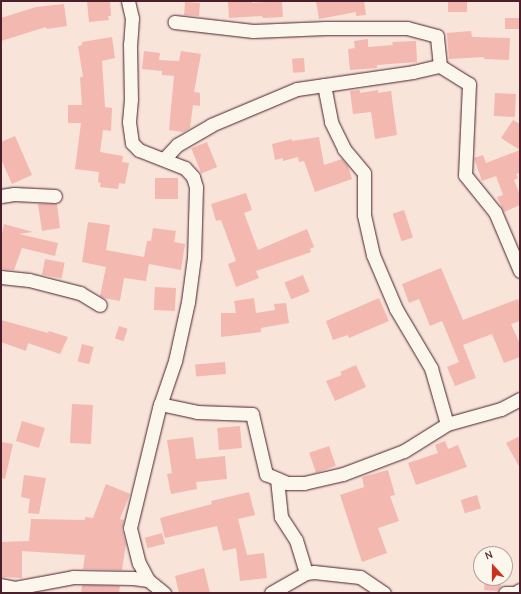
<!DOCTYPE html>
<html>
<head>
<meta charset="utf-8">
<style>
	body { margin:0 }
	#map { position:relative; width:521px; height:594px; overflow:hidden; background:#f9e4da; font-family:"Comic Neue",sans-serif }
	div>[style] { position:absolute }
	.building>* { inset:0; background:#f3b8b0; transform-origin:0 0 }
	.roads { filter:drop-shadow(0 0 1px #4a1f2b) drop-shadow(0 0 1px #4a1f2b) }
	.street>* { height:13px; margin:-6.5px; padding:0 6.5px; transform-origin:6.5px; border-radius:6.5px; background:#fbf7ec }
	span { translate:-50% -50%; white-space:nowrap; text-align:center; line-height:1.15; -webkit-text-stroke:3.5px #fbf7ec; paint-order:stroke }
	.frame { position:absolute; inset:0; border:2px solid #4a1f2b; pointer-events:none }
	.north { position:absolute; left:473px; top:546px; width:40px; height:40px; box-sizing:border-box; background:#fbf7ec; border:1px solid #b4a19f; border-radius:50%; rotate:339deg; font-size:11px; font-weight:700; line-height:16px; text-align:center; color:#4a1f2b }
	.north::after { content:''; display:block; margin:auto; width:14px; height:18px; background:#c8321e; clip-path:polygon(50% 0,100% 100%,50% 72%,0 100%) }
</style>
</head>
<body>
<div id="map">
	<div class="building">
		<i style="clip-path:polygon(87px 1px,110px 1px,111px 16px,108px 16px,109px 20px,89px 22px)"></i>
		<i style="clip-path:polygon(252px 1px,252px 3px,282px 1px,283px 17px,263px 18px,262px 16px,229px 18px,228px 2px)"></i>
		<i style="clip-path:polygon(316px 1px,364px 1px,366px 15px,356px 16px,356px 12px,319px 19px)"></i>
		<i style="left:448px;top:1px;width:19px;height:11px"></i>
		<i style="left:185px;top:2px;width:15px;height:13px;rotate:4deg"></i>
		<i style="clip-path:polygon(64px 4px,67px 26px,47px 29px,46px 27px,1px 41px,1px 18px,36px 7px)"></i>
		<i style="left:505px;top:18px;width:15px;height:11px"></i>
		<i style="clip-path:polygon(471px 31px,472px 37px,510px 38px,509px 60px,484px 59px,484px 57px,449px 59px,447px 33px)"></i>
		<i style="clip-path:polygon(112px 37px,115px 58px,102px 61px,105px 107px,112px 108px,111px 131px,103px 130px,100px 152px,123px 156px,122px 162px,129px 163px,125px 184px,119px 183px,118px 189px,100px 187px,101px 183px,98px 182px,99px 172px,75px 169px,81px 123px,68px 123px,68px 105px,82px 105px,80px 77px,83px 77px,78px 46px,82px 45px,82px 42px)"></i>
		<i style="clip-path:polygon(368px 39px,368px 47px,393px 45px,392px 42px,416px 41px,417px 62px,377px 65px,377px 68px,350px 70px,348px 49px,355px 48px,354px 41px)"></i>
		<i style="clip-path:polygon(144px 51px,160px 53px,159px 60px,179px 61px,181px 51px,201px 54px,194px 92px,200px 93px,200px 106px,193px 105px,190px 128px,183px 132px,169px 130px,174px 76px,162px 75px,162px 71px,142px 69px)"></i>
		<i style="left:304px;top:58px;width:14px;height:12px;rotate:86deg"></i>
		<i style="clip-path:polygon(360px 90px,360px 93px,378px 90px,378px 93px,391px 91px,397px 135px,375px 139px,371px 112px,353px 114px,350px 91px)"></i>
		<i style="left:495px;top:93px;width:21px;height:23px;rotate:3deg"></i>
		<i style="clip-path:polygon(513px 120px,520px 124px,520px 150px,501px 138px)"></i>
		<i style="clip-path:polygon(15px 136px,32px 175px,12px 184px,1px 159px,1px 142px)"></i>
		<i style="clip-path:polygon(319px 137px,324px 165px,342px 159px,348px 166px,352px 179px,315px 192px,304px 161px,299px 162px,298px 157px,283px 161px,283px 158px,275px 160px,272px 144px,292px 139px,292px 141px)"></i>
		<i style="left:207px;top:142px;width:27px;height:17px;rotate:68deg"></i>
		<i style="clip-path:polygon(520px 150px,520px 173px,516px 174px,518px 178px,514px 180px,520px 195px,520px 205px,504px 212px,497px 197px,503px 195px,496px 176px,482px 181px,474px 158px,483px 155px,486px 163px)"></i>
		<i style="left:155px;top:178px;width:23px;height:21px"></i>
		<i style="clip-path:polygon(246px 193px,252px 210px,244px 213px,258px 250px,307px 229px,314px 247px,310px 249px,311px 252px,256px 271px,259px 278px,236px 287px,228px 264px,236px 261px,221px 220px,216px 221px,211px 204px)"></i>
		<i style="clip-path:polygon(38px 204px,57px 204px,60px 228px,42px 231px)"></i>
		<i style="left:404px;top:210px;width:29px;height:12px;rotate:72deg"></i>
		<i style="clip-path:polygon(88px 222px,110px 225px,106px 250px,144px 257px,147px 241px,151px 241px,153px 228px,176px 231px,174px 242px,185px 244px,181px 270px,149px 264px,146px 281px,124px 278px,120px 301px,104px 298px,100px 296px,106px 267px,82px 262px)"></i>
		<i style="clip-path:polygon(4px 224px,33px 232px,19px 234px,58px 243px,55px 256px,22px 248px,14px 270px,1px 269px,1px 239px)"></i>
		<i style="left:45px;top:259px;width:20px;height:16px;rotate:11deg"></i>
		<i style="clip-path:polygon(441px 268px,463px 320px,518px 299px,520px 304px,520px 321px,511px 324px,520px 344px,520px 357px,504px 363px,492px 334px,463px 345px,476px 378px,455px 386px,447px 367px,459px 362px,442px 321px,430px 326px,419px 299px,409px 303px,402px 284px)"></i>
		<i style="left:303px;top:275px;width:18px;height:20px;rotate:68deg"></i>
		<i style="left:155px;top:287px;width:21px;height:23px;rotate:3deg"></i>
		<i style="clip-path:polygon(254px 298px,256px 313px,275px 310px,274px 304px,286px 303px,289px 323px,261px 328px,261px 332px,221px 337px,221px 313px,236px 313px,234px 301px)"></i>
		<i style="clip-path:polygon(379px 298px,389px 321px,349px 338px,348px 335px,333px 340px,326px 321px)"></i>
		<i style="clip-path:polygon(1px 320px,48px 333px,49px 331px,68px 337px,60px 354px,28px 343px,26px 351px,1px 342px)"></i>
		<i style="left:119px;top:326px;width:9px;height:13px;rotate:18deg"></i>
		<i style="left:82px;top:344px;width:12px;height:18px;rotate:14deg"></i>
		<i style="left:225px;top:362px;width:12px;height:30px;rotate:85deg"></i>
		<i style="clip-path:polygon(356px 365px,366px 387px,335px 401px,326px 381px,342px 375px,340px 372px)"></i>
		<i style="left:72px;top:404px;width:21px;height:39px;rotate:3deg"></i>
		<i style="left:22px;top:421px;width:24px;height:21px;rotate:17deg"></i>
		<i style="left:240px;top:426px;width:22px;height:23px;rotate:85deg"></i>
		<i style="clip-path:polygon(520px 436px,520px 468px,506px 443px)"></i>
		<i style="clip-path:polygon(193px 437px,196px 459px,225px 456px,227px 479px,196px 482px,197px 489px,171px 494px,167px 474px,172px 473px,167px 440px)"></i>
		<i style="clip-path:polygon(445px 441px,448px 449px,458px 445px,467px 467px,416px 485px,408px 463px,438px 453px,435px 445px)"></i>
		<i style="clip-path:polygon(1px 442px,13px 444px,5px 479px,1px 478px)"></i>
		<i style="left:329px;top:446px;width:21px;height:21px;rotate:71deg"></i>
		<i style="clip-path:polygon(388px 470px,395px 495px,390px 496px,399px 521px,378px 528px,387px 553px,362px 562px,340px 495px,364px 487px,362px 477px)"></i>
		<i style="clip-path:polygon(24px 475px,46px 478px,39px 514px,28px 513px,30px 499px,21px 497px)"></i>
		<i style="clip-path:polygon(106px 484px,130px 494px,120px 519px,124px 520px,122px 530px,126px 544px,122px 570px,83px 569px,85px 555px,22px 551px,22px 578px,2px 577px,2px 542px,29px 541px,31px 519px,85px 520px,85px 517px,93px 518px)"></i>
		<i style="clip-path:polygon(249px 492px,255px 515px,238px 519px,247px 555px,264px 553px,267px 578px,240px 581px,236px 548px,223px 551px,217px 526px,165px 538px,160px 518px,212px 504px,211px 501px)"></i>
		<i style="left:477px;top:495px;width:14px;height:17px;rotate:73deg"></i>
		<i style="left:162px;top:533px;width:11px;height:18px;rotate:75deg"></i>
		<i style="clip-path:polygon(204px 568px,210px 593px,179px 593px,175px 576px)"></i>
		<i style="clip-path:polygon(485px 578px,502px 578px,501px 586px,497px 591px,484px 590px)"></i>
		<i style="clip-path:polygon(82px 585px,120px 586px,119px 593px,81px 593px)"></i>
	</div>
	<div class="roads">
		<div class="street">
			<i style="left:128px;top:1px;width:17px;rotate:77deg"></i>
			<i style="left:132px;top:18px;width:26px;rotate:94deg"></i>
			<i style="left:130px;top:44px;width:55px;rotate:89deg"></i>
			<i style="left:131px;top:99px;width:23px;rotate:95deg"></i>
			<i style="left:129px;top:122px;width:21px;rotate:82deg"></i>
			<i style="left:132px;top:143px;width:10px;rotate:45deg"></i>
			<i style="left:139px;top:150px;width:49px;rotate:21.4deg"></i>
			<i style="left:185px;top:168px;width:12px;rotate:48deg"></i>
			<i style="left:193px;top:177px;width:10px;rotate:73deg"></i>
			<i style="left:196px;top:187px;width:70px;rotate:91.6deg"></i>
			<i style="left:194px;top:257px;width:45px;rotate:97.6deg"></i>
			<i style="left:188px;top:302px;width:60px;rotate:102.4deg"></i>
			<i style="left:175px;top:361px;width:50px;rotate:108.8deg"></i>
			<i style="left:159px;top:408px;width:123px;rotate:103.6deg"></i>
			<i style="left:130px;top:528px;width:36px;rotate:76deg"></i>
			<i style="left:139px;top:563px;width:19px;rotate:62deg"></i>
			<i style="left:148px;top:580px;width:21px;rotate:39deg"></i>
			<i style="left:440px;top:66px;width:34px;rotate:32deg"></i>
			<i style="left:469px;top:84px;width:91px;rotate:92.5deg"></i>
			<i style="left:465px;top:175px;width:48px;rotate:51deg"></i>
			<i style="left:495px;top:212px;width:64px;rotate:67deg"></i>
			<i style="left:324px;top:85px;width:38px;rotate:79deg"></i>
			<i style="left:331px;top:122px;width:30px;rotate:64deg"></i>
			<i style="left:344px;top:149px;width:31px;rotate:50deg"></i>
			<i style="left:364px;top:173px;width:42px;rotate:90deg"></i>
			<i style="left:364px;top:215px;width:41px;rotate:77.3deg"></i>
			<i style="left:373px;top:255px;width:59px;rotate:66.9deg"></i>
			<i style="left:396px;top:309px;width:69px;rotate:59.3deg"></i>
			<i style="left:431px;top:368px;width:58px;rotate:74.1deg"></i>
			<i style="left:164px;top:159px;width:19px;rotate:-47deg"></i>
			<i style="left:177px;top:145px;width:39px;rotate:-30deg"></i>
			<i style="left:211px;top:125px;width:93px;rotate:-22.7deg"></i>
			<i style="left:297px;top:89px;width:117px;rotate:-8.3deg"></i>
			<i style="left:413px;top:72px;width:28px;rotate:-13deg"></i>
			<i style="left:440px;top:66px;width:30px;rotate:-96deg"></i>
			<i style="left:437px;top:36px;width:31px;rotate:-165deg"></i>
			<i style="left:407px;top:28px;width:81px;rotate:180deg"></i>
			<i style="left:326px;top:28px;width:73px;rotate:177.6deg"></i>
			<i style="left:253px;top:31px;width:79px;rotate:-173.4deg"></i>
			<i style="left:1px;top:196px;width:13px;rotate:-9deg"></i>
			<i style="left:14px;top:194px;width:41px;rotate:2.8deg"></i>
			<i style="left:1px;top:277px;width:28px;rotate:6deg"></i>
			<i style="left:29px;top:280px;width:53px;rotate:14.3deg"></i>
			<i style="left:80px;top:293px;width:23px;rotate:31deg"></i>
			<i style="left:160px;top:404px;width:38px;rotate:12deg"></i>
			<i style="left:197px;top:412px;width:55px;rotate:2.1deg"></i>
			<i style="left:252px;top:414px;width:62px;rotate:76.9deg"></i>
			<i style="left:266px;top:474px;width:23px;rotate:23deg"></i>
			<i style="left:287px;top:483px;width:17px"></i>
			<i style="left:304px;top:483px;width:40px;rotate:-13deg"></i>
			<i style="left:343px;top:474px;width:65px;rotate:-20.7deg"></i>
			<i style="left:404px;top:451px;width:51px;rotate:-32.1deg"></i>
			<i style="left:447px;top:424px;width:56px;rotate:-15.5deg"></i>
			<i style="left:501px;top:409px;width:21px;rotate:-28deg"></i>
			<i style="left:277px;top:479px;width:38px;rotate:84deg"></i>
			<i style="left:281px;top:517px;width:27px;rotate:57deg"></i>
			<i style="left:296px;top:540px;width:34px;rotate:73deg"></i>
			<i style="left:1px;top:585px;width:14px;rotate:12deg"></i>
			<i style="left:15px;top:588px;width:59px;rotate:-10.7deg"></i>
			<i style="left:73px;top:577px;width:60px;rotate:1deg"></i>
			<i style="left:133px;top:578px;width:15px;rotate:8deg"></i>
			<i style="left:271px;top:593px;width:40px;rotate:-29.7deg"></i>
			<i style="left:306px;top:573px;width:8px;rotate:-7deg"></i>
			<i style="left:314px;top:572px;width:46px;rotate:6.2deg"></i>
			<i style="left:360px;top:577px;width:29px;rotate:34deg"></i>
			<i style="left:505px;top:593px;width:10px"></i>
			<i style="left:515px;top:593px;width:6px;rotate:-31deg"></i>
		</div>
	</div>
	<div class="frame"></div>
	<div class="north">N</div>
</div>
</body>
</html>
